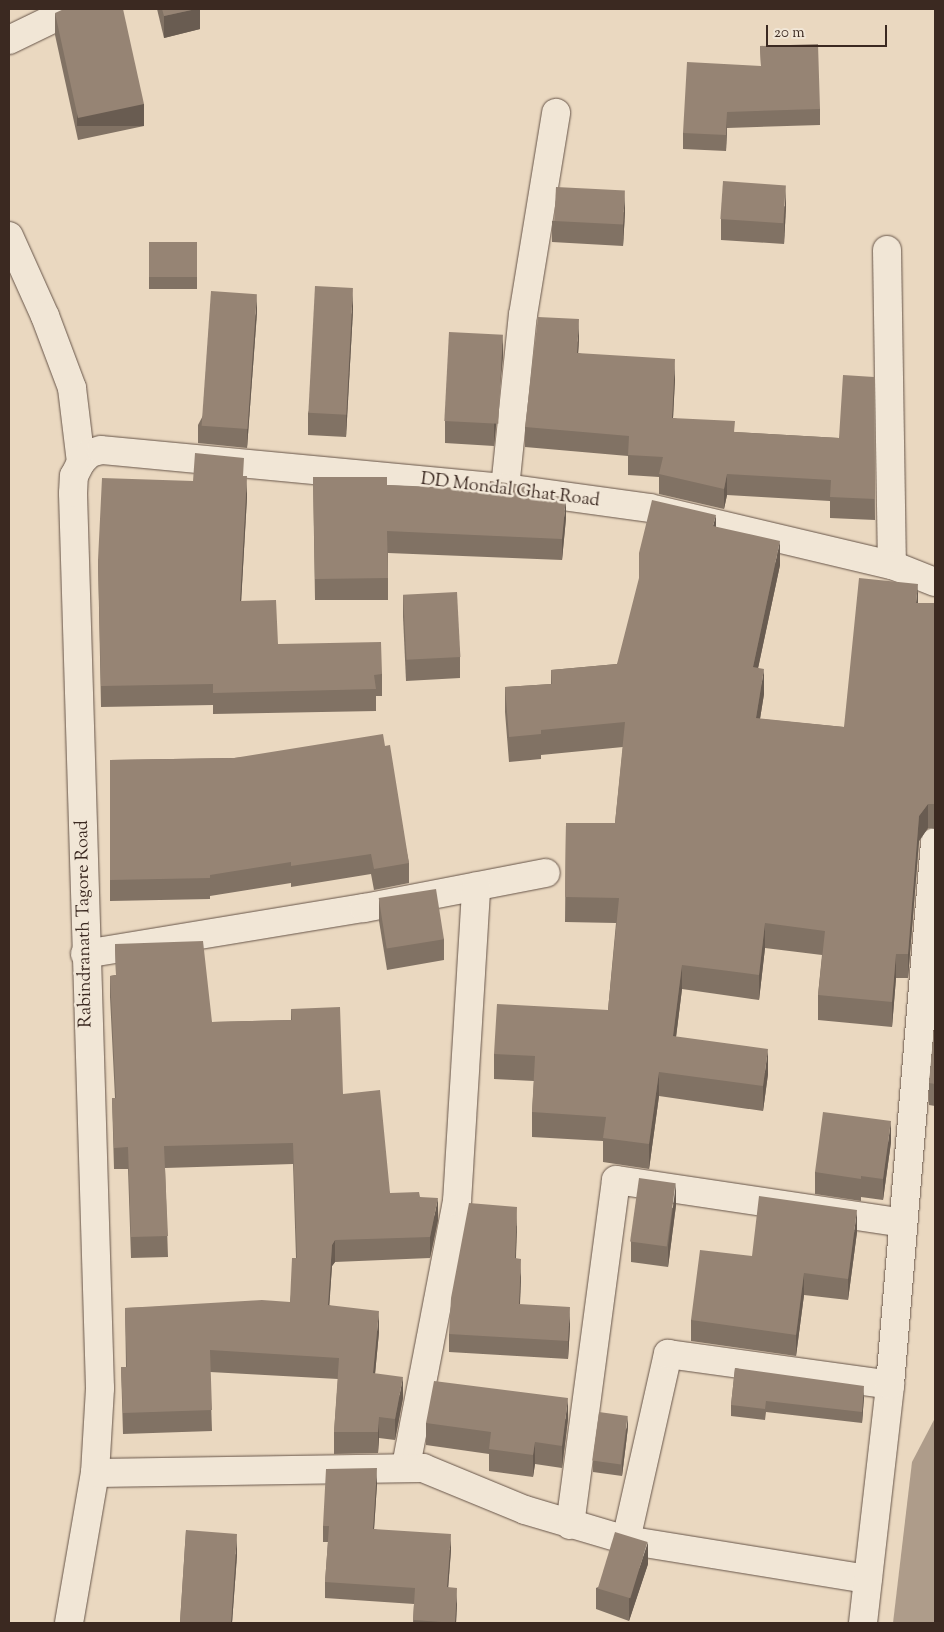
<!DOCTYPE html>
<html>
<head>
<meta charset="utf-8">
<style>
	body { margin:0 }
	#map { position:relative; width:944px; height:1632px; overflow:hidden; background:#ead8c0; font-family:"Sorts Mill Goudy",serif }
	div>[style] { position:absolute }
	.water>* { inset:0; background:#ae9c8a }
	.roads { filter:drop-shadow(0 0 1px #675549) drop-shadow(0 0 1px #675549) }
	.minor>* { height:28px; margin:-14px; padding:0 14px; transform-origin:14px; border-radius:14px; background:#f1e6d6 }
	.tertiary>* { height:28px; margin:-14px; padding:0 14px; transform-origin:14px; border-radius:14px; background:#f1e6d6 }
	.wall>* { inset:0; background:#817264; transform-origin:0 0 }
	.shaded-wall>* { inset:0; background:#695c51; transform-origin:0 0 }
	.building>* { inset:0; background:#968474; transform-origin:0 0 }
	span { translate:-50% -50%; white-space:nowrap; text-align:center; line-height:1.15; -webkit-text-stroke:5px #f1e6d6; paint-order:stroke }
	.street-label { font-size:18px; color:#3b2921 }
	.frame { position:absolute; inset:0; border:10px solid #3b2921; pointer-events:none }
	.scale { position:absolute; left:766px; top:25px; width:121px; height:22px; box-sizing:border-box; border:2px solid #3b2921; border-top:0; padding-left:6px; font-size:15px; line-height:18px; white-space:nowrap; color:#3b2921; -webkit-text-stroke:4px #f1e6d6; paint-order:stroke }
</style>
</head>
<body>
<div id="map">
	<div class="water">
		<i style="clip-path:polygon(935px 1418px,935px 1623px,893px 1623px,912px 1462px)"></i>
	</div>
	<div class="roads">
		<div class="minor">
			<i style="left:9px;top:40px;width:71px;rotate:-25.8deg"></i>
			<i style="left:9px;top:236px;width:88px;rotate:65.8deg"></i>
			<i style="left:45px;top:316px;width:77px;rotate:69.4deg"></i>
			<i style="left:72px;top:388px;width:75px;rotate:83.1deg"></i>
			<i style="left:887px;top:250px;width:315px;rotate:89.1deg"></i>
			<i style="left:505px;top:488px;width:174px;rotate:-84.1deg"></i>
			<i style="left:523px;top:315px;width:205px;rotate:-80.7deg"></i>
			<i style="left:85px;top:954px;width:283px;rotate:-9.4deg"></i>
			<i style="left:364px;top:908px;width:185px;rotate:-10.9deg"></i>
			<i style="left:406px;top:1466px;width:269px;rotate:-79.1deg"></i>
			<i style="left:457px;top:1202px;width:316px;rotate:-86.5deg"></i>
			<i style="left:95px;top:1473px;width:328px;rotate:-0.9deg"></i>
			<i style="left:423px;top:1468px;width:110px;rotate:22.4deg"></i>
			<i style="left:525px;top:1510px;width:105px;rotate:16.5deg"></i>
			<i style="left:626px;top:1540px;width:245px;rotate:9.2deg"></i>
			<i style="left:570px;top:1525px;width:348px;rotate:-82.4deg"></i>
			<i style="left:616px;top:1180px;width:290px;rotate:8.5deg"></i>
			<i style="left:626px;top:1540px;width:191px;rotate:-77.3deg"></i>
			<i style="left:668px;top:1354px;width:224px;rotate:7.9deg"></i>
			<i style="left:863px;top:1623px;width:240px;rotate:-83.5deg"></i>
			<i style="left:890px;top:1385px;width:545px;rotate:-85.26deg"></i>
		</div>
		<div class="tertiary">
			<i style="left:69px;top:1623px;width:152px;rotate:-80.2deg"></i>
			<i style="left:95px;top:1473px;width:85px;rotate:-86.6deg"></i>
			<i style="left:100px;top:1388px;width:895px;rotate:-91.73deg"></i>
			<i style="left:73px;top:493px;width:17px;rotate:-87deg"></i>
			<i style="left:74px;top:476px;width:16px;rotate:-63deg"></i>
			<i style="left:81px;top:462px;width:13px;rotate:-45deg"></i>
			<i style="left:90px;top:453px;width:11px;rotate:-15deg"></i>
			<i style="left:101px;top:450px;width:406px;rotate:5.4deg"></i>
			<i style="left:505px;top:488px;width:146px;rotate:7.9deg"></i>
			<i style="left:650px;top:508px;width:249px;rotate:13.3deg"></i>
			<i style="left:892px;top:565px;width:46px;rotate:21.6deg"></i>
		</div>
	</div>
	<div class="wall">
		<i style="clip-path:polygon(157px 9px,200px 9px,200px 29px,164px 38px)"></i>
		<i style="clip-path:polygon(55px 13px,144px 126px,78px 140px,55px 35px)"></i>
		<i style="clip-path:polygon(760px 46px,820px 109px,820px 125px,727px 128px,726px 151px,683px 149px,683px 133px,761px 66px)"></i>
		<i style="clip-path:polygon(786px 206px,784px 244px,721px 240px,721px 219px)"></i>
		<i style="clip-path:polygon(625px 212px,623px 246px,552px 242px,552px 221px)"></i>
		<i style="left:197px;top:242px;width:47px;height:48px;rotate:90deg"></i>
		<i style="clip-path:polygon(353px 310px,346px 437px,308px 435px,308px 413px)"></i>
		<i style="clip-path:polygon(257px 312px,247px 448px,198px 443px,198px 425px)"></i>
		<i style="clip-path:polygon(579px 339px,578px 353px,675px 379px,673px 418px,735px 432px,839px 438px,874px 377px,875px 520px,830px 518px,830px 501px,727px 495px,724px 509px,659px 494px,659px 477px,628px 475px,628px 456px,525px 447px,525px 427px)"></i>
		<i style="clip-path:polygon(503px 356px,494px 446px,445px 443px,445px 421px)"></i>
		<i style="clip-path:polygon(244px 476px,247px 497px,241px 601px,278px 644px,382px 674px,382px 696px,376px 696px,376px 711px,213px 714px,213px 705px,101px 707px,98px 560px,193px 481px)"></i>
		<i style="clip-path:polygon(313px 477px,387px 485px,525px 493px,566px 518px,562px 560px,388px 553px,388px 600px,315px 600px)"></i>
		<i style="clip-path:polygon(716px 527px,780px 565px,758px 668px,764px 694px,760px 719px,844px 727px,918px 603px,935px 603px,935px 829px,928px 828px,919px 841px,908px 978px,896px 978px,892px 1027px,818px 1020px,818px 995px,822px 955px,765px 948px,759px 1000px,682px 989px,676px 1037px,768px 1074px,763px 1111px,659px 1096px,649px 1169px,603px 1162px,603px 1141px,532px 1137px,532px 1112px,534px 1081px,494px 1079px,494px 1054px,608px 1010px,616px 923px,565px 922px,566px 823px,615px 823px,623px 747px,541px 755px,541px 759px,509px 762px,505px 712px,505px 687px,551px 684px,551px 670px,617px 664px)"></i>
		<i style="clip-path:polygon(403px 595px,460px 657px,460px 678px,406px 681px,403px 617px)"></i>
		<i style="clip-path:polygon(385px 746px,409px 863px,409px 883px,374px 890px,371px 874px,291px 887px,291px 883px,210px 896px,210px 899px,110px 901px,110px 760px,234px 758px)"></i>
		<i style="clip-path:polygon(379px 900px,444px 939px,444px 960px,387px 970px,379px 921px)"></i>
		<i style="clip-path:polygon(115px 944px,212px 1022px,291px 1020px,291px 1009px,343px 1094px,390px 1193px,420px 1197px,438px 1220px,430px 1258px,335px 1262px,332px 1266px,329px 1305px,379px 1332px,375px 1374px,403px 1398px,395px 1440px,379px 1438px,378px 1453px,334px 1454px,334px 1432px,338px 1379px,210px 1372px,212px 1431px,123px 1434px,121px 1367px,126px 1367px,125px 1308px,290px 1302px,296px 1258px,293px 1164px,165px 1168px,168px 1257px,131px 1258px,128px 1169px,114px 1169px,112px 1098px,115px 1098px,110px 997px,110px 976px,116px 975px)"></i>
		<i style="clip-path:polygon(935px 1039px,935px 1106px,929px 1105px,929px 1083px)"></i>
		<i style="clip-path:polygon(891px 1142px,883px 1200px,861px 1197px,861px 1201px,815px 1194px,815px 1172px)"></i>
		<i style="clip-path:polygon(676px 1205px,668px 1267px,631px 1262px,631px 1241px)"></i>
		<i style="clip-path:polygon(517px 1225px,516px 1258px,521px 1277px,520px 1305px,570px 1326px,568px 1359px,449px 1352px,449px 1334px)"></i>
		<i style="clip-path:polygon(857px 1232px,848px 1300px,804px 1295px,796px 1356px,691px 1341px,691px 1320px,752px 1256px)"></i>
		<i style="clip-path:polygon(735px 1368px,864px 1397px,862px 1423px,766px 1412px,765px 1420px,731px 1416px,731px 1405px)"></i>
		<i style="clip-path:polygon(568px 1419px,562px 1468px,535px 1464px,533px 1477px,489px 1471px,489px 1454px,426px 1445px,426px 1423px)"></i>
		<i style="clip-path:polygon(628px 1427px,622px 1476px,593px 1472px,593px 1461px)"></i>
		<i style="clip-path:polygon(377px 1484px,374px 1529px,451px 1550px,448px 1587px,457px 1604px,456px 1623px,413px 1623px,414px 1604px,325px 1598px,325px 1582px,328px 1542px,323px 1542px,323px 1526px)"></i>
		<i style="clip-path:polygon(186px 1530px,237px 1555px,232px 1623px,180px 1623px)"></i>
		<i style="clip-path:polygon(648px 1564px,629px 1621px,596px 1609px,596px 1588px)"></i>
	</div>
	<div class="shaded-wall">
		<i style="clip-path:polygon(196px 9px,200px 9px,200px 29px,164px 38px,164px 16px)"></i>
		<i style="left:144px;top:104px;width:22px;height:67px;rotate:90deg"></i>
		<i style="clip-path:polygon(727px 112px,727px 128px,726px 151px,726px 135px)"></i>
		<i style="clip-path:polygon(786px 185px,786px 206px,784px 244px,784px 222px)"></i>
		<i style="clip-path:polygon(625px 191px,625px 212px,623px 246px,623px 225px)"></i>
		<i style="clip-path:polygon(353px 288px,353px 310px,346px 437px,346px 416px)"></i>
		<i style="clip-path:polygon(257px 294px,257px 312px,247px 448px,247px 430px)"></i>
		<i style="clip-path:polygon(579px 319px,579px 339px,577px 374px,577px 353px)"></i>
		<i style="clip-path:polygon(503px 335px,503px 356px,494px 446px,494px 424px)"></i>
		<i style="clip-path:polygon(675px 359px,675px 379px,672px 438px,672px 418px)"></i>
		<i style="clip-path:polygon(727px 474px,727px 495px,724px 509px,724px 489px)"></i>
		<i style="clip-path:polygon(247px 476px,247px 497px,240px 622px,240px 601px)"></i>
		<i style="clip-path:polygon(566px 497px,566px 518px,562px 560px,562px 539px)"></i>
		<i style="clip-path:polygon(716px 515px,716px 540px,713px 526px)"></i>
		<i style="clip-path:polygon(780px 541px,780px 565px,753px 692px,753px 667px)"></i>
		<i style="clip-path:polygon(918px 584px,918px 608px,916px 603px)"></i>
		<i style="clip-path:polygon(764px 669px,764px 694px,756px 743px,756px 718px)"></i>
		<i style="clip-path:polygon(928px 804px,928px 828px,919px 841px,908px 978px,908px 954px,919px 816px)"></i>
		<i style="clip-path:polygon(765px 923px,765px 948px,759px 1000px,759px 975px)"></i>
		<i style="clip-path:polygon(896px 954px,896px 978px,892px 1027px,892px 1002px)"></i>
		<i style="clip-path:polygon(682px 965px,682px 989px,673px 1061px,673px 1036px)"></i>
		<i style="clip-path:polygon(768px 1049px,768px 1074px,763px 1111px,763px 1086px)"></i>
		<i style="clip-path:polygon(659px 1072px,659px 1096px,649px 1169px,649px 1144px)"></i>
		<i style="clip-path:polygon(891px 1121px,891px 1142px,883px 1200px,883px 1179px)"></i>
		<i style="clip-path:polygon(676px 1183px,676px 1205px,668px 1267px,668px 1246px)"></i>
		<i style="clip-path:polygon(438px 1198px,438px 1220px,430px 1258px,430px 1237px)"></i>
		<i style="clip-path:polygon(517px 1207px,517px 1225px,515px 1277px,515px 1258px)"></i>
		<i style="clip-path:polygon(857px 1210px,857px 1232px,848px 1300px,848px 1279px)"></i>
		<i style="clip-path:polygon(335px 1240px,335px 1262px,332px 1266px,328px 1326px,328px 1305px,332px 1245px)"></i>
		<i style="clip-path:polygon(521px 1259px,521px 1277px,519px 1323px,519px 1304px)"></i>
		<i style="clip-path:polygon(804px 1273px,804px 1295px,796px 1356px,796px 1335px)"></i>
		<i style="clip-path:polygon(570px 1307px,570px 1326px,568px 1359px,568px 1341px)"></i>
		<i style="clip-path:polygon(379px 1311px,379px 1332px,373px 1395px,373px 1373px)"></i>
		<i style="clip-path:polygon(403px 1377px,403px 1398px,395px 1440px,395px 1419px)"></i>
		<i style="clip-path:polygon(864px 1386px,864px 1397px,862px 1423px,862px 1412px)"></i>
		<i style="clip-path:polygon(568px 1398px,568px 1419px,562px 1468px,562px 1446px)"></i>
		<i style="clip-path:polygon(628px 1416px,628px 1427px,622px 1476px,622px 1465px)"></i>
		<i style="clip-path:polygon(379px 1417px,379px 1438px,378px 1453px,378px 1432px)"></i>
		<i style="clip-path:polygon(535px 1442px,535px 1464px,533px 1477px,533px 1455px)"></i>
		<i style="clip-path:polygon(377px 1468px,377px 1484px,373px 1545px,373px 1529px)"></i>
		<i style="clip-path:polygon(237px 1534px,237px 1555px,232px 1623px,231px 1623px)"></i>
		<i style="clip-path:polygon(451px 1534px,451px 1550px,447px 1604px,447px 1587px)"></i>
		<i style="clip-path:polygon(648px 1542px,648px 1564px,629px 1621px,629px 1599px)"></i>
		<i style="clip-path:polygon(457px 1588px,457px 1604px,456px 1623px,455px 1623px)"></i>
	</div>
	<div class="building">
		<i style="clip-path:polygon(64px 9px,123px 9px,144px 104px,78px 118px,55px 13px)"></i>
		<i style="clip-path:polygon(162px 9px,196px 9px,164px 16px)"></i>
		<i style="clip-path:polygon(818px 44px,820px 109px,727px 112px,726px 135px,683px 133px,687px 62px,761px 66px,760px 46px)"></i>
		<i style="left:723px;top:181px;width:63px;height:38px;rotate:4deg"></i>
		<i style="left:556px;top:187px;width:69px;height:34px;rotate:3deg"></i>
		<i style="left:197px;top:242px;width:35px;height:48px;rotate:90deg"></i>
		<i style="left:315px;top:286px;width:38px;height:127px;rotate:3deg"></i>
		<i style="left:211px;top:291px;width:46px;height:135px;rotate:4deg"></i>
		<i style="clip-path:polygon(538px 317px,579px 319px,577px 353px,675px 359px,672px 418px,735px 421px,734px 432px,839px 438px,843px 375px,874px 377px,875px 499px,830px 497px,831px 480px,727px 474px,724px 489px,659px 474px,663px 457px,628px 455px,629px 436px,525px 427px)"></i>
		<i style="left:449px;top:332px;width:54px;height:89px;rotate:3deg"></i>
		<i style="clip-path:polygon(195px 453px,244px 458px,243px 476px,247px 476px,240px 601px,276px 600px,278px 644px,381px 642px,382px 674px,374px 675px,376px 689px,213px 693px,213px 684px,101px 686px,98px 560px,102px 478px,193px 481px)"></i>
		<i style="clip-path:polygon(313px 477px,387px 477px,387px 485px,489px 489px,490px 481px,525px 485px,525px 493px,566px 497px,562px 539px,387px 531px,388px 578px,315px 579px)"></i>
		<i style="clip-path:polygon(652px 500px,716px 515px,713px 526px,780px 541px,753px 667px,764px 669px,756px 718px,844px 727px,859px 578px,918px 584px,916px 603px,935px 603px,935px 804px,928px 804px,919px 816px,908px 954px,896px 954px,892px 1002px,818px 995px,825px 931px,765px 923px,759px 975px,682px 965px,673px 1036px,768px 1049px,763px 1086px,659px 1072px,649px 1144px,603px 1138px,606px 1117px,532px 1112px,535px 1056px,494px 1054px,497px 1004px,608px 1010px,619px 898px,565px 897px,566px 823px,615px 823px,625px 722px,541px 730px,541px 734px,509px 737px,505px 687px,552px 684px,551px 670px,617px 664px,639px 578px,639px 553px)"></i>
		<i style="left:457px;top:592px;width:65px;height:54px;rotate:87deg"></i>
		<i style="clip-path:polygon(383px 734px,385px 746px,390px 745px,409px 863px,374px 869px,371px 854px,291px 866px,291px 862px,210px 875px,210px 878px,110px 880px,110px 760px,234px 758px)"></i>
		<i style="left:436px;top:889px;width:51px;height:58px;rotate:81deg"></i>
		<i style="clip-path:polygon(203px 941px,212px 1022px,292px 1020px,291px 1009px,340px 1007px,343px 1094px,380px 1090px,390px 1193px,419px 1192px,420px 1197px,438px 1198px,430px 1237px,335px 1240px,332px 1245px,328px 1305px,379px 1311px,373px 1373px,403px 1377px,395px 1419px,379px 1417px,378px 1432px,334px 1432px,339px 1358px,210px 1350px,212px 1410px,123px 1413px,121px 1367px,127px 1367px,125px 1308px,262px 1300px,290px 1302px,292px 1258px,297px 1258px,293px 1143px,164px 1146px,168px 1236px,131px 1237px,128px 1147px,114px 1148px,112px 1098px,116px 1098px,110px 976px,116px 975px,115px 944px)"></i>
		<i style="clip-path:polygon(933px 1039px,935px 1039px,935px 1084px,929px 1083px)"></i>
		<i style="clip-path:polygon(823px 1112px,891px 1121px,883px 1179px,861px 1176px,861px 1179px,815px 1172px)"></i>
		<i style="left:639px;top:1178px;width:37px;height:64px;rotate:8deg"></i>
		<i style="clip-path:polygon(759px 1196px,857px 1210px,848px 1279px,804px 1273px,796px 1335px,691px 1320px,700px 1250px,752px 1256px)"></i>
		<i style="clip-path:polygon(469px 1203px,517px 1207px,515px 1258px,521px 1259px,519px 1304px,570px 1307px,568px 1341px,449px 1334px,451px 1298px)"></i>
		<i style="clip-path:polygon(735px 1368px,864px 1386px,862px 1412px,766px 1401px,765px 1409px,731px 1405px)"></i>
		<i style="clip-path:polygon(434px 1381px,568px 1398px,562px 1446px,535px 1442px,533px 1455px,489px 1449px,491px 1432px,426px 1423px)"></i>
		<i style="left:599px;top:1412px;width:29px;height:49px;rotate:8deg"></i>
		<i style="clip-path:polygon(377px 1468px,373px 1529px,451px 1534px,447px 1587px,457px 1588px,455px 1623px,413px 1620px,415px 1588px,325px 1582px,329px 1526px,323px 1526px,326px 1469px)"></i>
		<i style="clip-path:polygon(186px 1530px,237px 1534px,231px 1623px,204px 1623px,180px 1622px)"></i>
		<i style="left:615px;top:1532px;width:34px;height:59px;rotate:17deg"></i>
	</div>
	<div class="street-label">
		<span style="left:510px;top:491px;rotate:7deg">DD Mondal Ghat Road</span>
		<span style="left:85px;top:924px;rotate:-91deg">Rabindranath Tagore Road</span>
	</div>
	<div class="frame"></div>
	<div class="scale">20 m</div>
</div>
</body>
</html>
